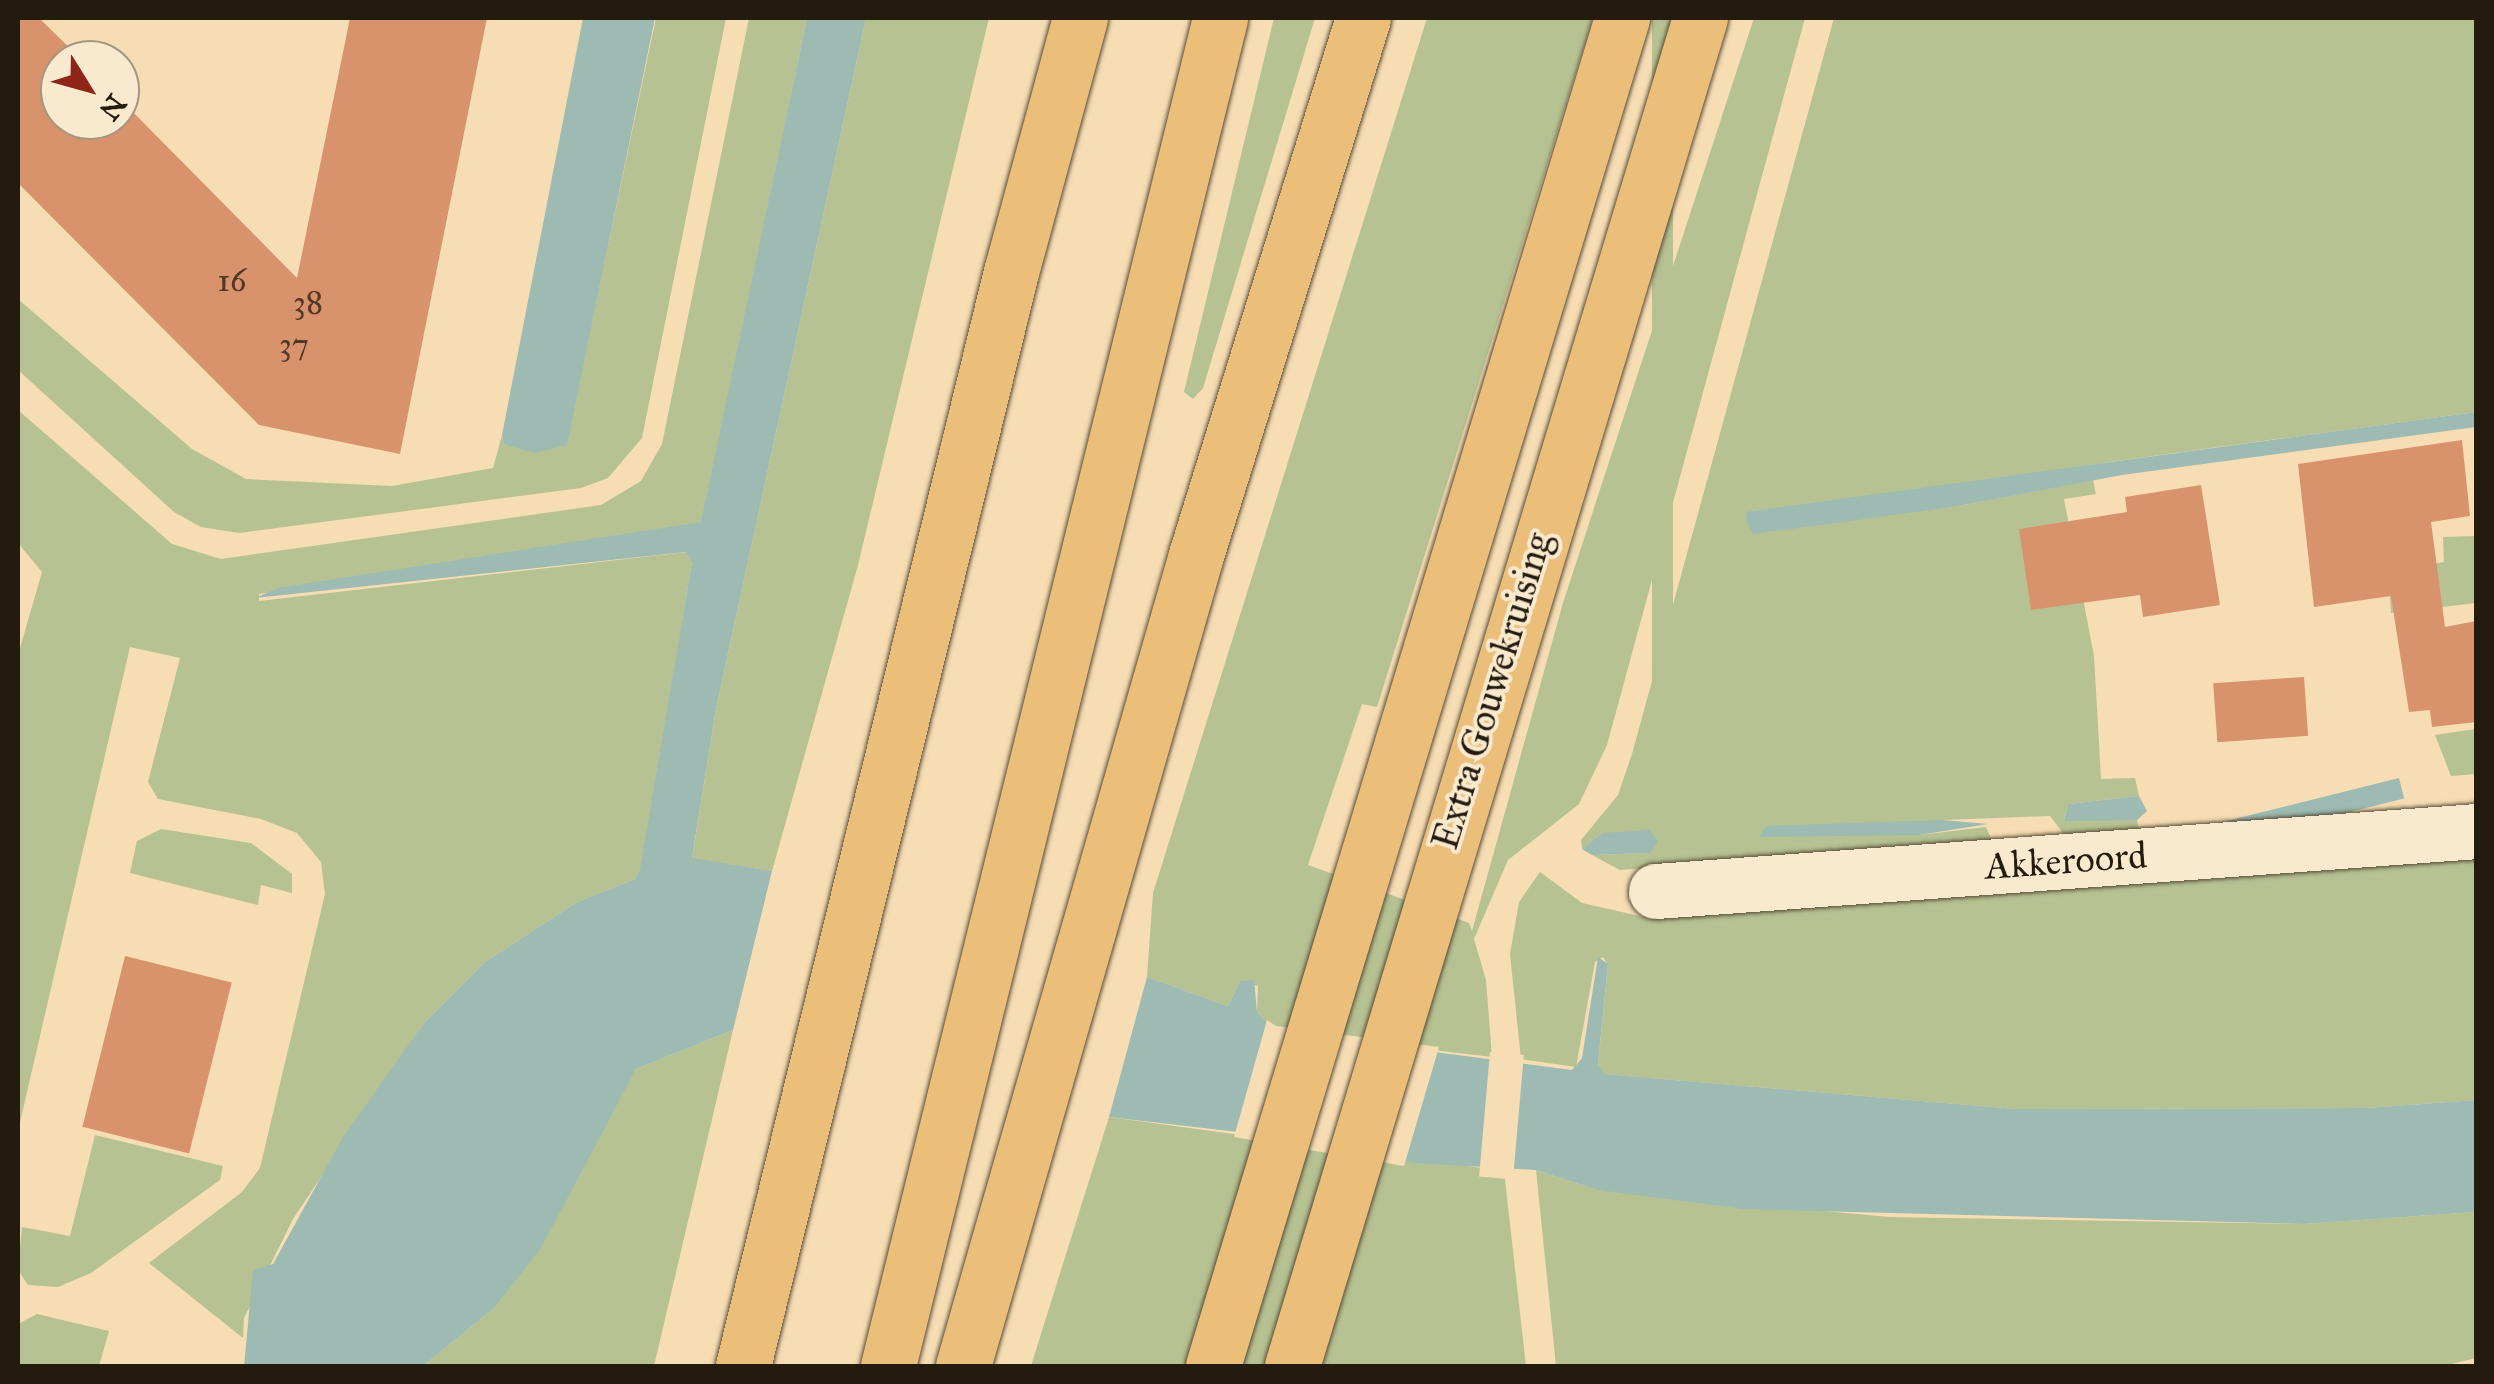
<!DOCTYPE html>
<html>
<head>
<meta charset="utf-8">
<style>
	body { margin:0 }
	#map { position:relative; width:2494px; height:1384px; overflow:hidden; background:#f6ddb4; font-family:"IM FELL Great Primer",serif }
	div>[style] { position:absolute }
	.green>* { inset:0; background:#b6c292; transform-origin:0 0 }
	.water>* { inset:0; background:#9dbbb2; transform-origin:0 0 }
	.pier>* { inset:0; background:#f6ddb4; transform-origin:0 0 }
	.building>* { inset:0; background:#d9936c; transform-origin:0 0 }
	.roads { filter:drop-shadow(0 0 2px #584c38) drop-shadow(0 0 2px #584c38) }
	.minor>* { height:55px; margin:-27.5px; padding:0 27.5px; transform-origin:27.5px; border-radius:27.5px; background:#f9e9ce }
	.major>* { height:55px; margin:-27.5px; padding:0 27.5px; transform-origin:27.5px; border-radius:27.5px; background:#ebbe7a }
	.highway>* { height:55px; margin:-27.5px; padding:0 27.5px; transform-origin:27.5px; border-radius:27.5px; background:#ebbe7a }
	span { translate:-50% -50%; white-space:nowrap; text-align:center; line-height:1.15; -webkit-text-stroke:8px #f9e9ce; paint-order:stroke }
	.number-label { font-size:32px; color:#513926 }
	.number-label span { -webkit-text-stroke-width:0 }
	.street-label { font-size:38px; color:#241b0f }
	.frame { position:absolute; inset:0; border:20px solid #241b0f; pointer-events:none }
	.north { position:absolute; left:40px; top:40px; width:100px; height:100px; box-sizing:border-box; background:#f9e9ce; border:2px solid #a49782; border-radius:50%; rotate:127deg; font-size:28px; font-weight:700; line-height:40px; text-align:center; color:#241b0f }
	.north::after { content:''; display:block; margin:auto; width:35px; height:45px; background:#8f2418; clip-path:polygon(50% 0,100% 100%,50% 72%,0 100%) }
</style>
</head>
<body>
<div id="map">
	<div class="green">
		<i style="clip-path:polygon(656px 18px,726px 18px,642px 438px,608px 478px,581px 488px,239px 533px,201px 527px,174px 512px,18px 370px,18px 299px,192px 449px,246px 479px,392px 486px,493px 468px,502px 435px,504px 444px,566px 445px)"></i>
		<i style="clip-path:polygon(749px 18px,807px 18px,702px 522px,259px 594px,259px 601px,687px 552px,692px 562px,641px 870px,635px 879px,577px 902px,485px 962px,424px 1023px,293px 1219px,244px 1318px,243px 1338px,149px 1263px,242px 1192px,260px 1168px,325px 894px,321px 862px,297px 833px,261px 819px,158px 799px,148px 782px,180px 658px,130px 647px,18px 1131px,18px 655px,42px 572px,18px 543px,18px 410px,172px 544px,221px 559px,601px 505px,641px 481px,662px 444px)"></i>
		<i style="clip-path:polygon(866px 18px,989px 18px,858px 565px,772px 871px,692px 859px,716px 709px)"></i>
		<i style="clip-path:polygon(1274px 18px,1315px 18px,1203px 388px,1193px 399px,1184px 392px)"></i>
		<i style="clip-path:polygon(1427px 18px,1593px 18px,1377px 707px,1362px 704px,1308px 865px,1469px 923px,1472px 931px,1563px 603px,1754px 18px,1805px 18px,1607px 745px,1579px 804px,1508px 860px,1474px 939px,1486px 980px,1492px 1057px,1274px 1031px,1257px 1012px,1258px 986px,1240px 981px,1228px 1006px,1147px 977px,1153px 893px)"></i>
		<i style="left:1652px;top:18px;width:21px;height:738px"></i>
		<i style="clip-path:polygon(1834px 18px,2476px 18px,2476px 412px,2109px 462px,1749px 531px,1953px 507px,2093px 480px,2096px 494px,2064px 499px,2094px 656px,2101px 779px,2135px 778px,2139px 796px,2068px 804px,2064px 820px,2137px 820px,2140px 833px,2066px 837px,2050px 816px,1943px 820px,1919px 835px,1986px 827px,1993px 843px,1620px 870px,1592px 855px,1650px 853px,1602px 833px,1582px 849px,1581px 840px,1618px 795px,1632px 754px)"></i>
		<i style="clip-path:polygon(2476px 536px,2476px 603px,2391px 613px,2388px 571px,2444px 562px,2443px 537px)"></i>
		<i style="clip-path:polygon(2476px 729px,2476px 774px,2451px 776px,2435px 735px)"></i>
		<i style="clip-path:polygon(161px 829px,251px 843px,292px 874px,292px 893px,261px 885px,258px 905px,130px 873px,137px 841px)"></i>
		<i style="clip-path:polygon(2476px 856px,2476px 1100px,2367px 1108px,2016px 1109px,1603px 1074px,1598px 1064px,1608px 965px,1603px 957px,1595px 962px,1576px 1067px,1521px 1059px,1510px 954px,1519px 902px,1540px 872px,1582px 903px,1644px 917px)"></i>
		<i style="clip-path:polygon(733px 1030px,654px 1366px,423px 1366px,493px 1309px,636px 1069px)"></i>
		<i style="clip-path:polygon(1109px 1117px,1504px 1171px,1526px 1366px,1031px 1366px)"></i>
		<i style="clip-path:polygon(95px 1135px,223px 1166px,220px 1180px,91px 1273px,58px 1287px,28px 1285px,18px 1270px,22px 1227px,70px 1236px)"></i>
		<i style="clip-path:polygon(1536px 1170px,1597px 1190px,1889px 1217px,2303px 1224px,2476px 1212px,2476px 1358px,2443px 1366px,1556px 1366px)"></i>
		<i style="clip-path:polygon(37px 1314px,109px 1331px,99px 1366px,18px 1366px,18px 1324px)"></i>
	</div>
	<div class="water">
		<i style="clip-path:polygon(583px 18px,655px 18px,567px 445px,534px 453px,504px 444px,502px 435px)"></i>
		<i style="clip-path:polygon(807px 18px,866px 18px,716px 709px,692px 858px,772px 871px,733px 1030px,636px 1069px,541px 1248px,493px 1309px,423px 1366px,244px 1366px,253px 1270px,273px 1264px,343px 1137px,424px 1023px,485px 962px,577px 902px,635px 879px,640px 870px,692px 562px,686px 552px,255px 598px,278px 588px,701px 522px)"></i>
		<i style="clip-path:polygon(2476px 412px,2476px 427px,2122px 475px,1953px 507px,1753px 534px,1747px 523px,1746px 512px)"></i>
		<i style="left:2399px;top:778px;width:21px;height:178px;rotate:76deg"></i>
		<i style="clip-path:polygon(2139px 796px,2147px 811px,2137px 820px,2064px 821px,2068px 804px)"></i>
		<i style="clip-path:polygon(1943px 820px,1988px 824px,1919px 835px,1759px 837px,1766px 826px)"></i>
		<i style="clip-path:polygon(1650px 830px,1658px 842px,1650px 853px,1592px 855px,1582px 849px,1602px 833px)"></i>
		<i style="clip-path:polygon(1598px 957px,1608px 964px,1598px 1064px,1604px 1074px,2016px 1109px,2367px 1108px,2476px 1100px,2476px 1212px,2303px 1224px,1744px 1209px,1597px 1190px,1536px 1170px,1415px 1163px,1290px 1138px,1109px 1117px,1147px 977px,1228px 1006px,1240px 981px,1254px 980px,1257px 1012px,1274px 1031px,1572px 1070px,1582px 1058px)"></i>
	</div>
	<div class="pier">
		<i style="clip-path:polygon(1267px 1020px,1276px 1026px,1439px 1047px,1404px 1166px,1234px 1137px)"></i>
		<i style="left:1490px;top:1052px;width:34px;height:125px;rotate:5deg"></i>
	</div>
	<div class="building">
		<i style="clip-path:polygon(18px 18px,39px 18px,82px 60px,60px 60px,60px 120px,120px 120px,120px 99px,297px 278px,350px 18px,487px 18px,400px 454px,259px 425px,18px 183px)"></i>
		<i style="clip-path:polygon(2462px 440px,2470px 516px,2431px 522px,2445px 627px,2476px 621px,2476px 722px,2432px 727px,2430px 710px,2409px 712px,2391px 596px,2314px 607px,2298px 464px)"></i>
		<i style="clip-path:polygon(2201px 485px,2220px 605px,2143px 617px,2140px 595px,2031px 610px,2019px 529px,2127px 512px,2125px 497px)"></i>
		<i style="left:2304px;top:677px;width:59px;height:91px;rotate:86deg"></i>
		<i style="left:125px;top:956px;width:110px;height:176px;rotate:14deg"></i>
	</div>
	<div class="roads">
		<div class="minor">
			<i style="left:1656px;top:891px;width:822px;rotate:-4.18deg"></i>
		</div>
		<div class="major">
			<i style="left:1213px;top:1366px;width:1409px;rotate:-73.12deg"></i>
			<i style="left:1292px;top:1366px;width:1408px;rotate:-73.16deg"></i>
		</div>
		<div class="highway">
			<i style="left:743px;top:1366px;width:1126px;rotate:-76.24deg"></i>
			<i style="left:1011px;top:272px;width:263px;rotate:-74.8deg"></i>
			<i style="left:888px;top:1366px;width:1388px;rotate:-76.16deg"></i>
			<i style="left:963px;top:1366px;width:844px;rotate:-73.97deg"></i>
			<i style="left:1196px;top:555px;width:562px;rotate:-72.72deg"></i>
		</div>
	</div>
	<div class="number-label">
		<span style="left:232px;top:281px">16</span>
		<span style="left:308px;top:303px">38</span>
		<span style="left:294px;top:345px">37</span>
	</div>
	<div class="street-label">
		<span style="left:1492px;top:691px;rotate:-73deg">Extra Gouwekruising</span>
		<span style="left:2066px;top:861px;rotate:-4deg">Akkeroord</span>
	</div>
	<div class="frame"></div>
	<div class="north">N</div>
</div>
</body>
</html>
